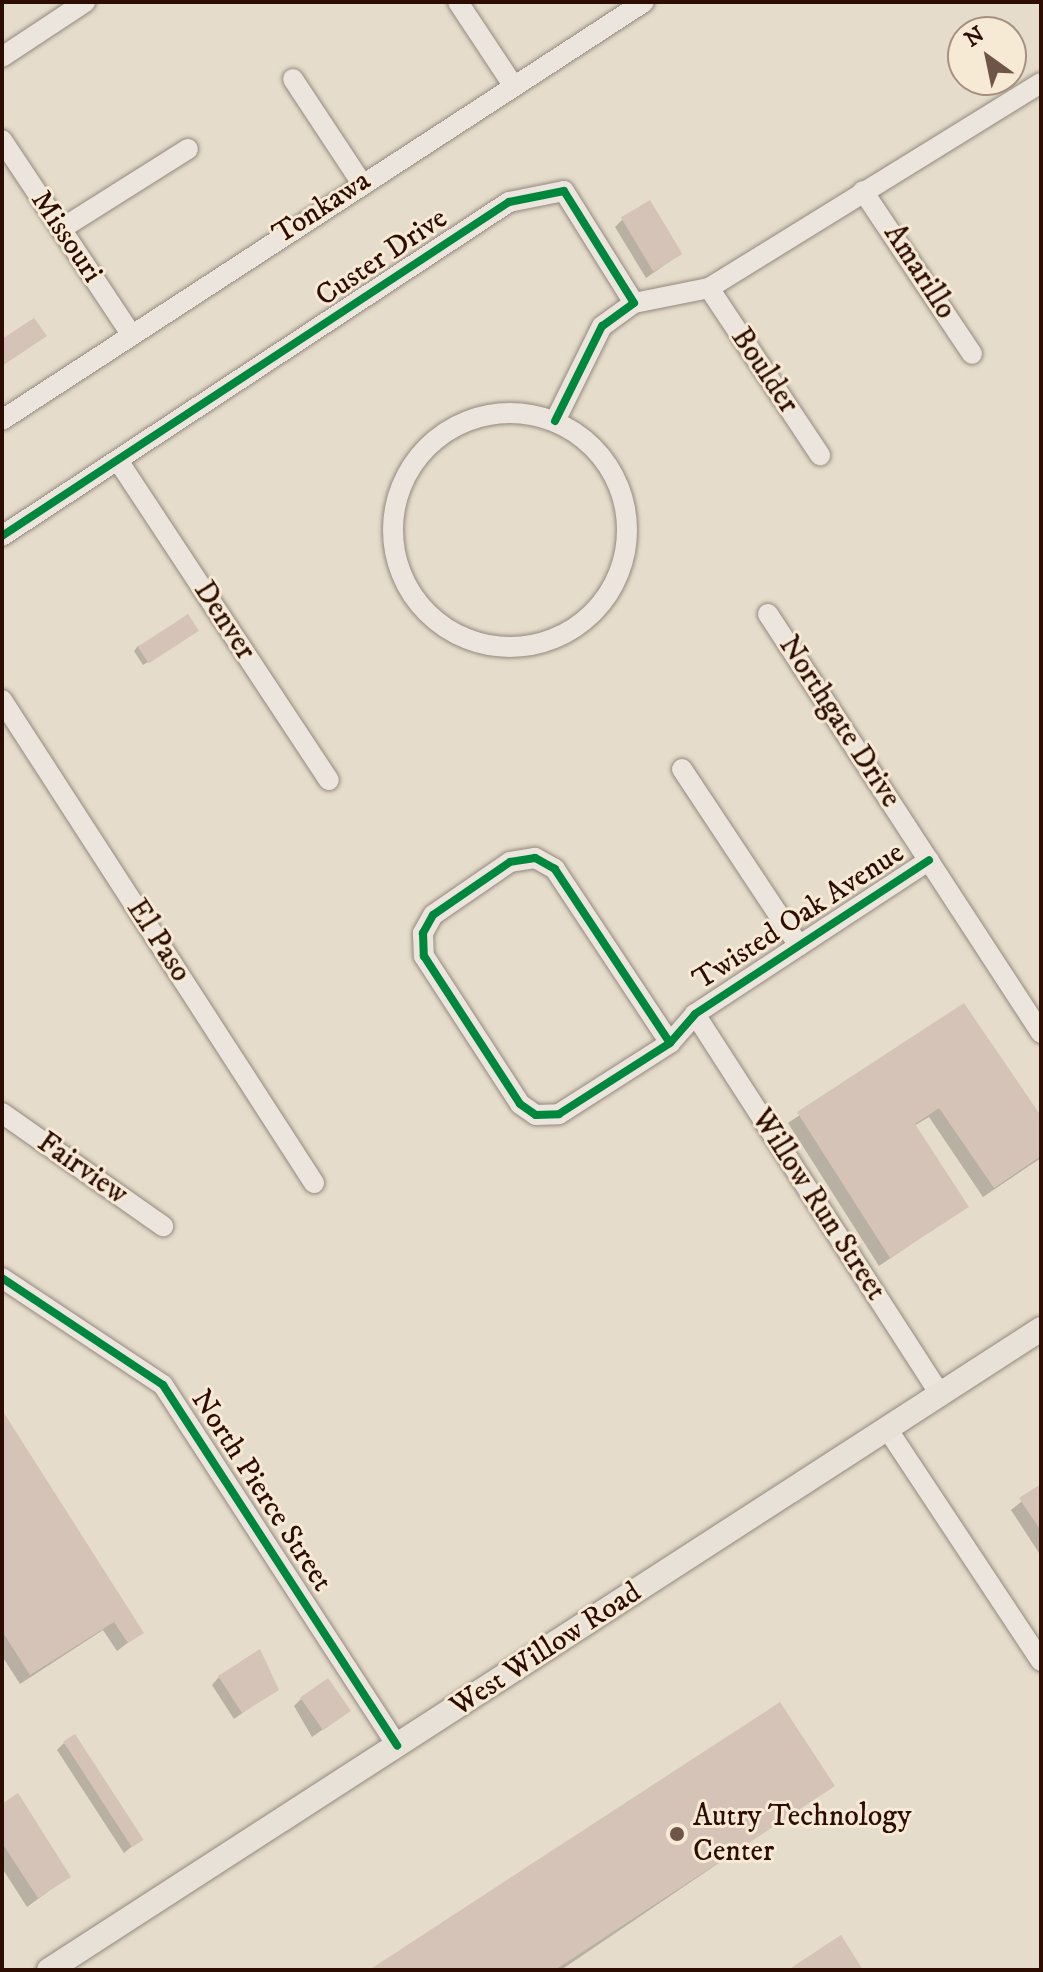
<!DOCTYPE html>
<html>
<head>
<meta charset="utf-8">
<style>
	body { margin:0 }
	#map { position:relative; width:1043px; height:1972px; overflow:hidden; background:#e6dccb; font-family:"IM FELL DW Pica",serif }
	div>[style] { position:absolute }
	.shadow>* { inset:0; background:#0003 }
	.building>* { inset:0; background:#d4c3b6; transform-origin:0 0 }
	.roads { filter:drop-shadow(0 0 2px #93897e) drop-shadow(0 0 2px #93897e) }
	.minor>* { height:20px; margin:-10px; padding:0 10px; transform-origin:10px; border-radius:10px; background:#ebe5dd }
	.minor>.ring { margin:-10px; padding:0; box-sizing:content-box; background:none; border:20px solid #ebe5dd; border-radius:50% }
	.major>* { height:24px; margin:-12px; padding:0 12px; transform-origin:12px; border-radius:12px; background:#e8e1d7 }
	.cycleway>* { height:8px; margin:-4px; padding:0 4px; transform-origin:4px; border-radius:4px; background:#00873e }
	.dots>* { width:22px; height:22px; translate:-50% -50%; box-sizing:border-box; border:4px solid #f7ead5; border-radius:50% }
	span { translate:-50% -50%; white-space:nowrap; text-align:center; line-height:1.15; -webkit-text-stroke:6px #f7ead5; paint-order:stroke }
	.street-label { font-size:30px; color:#2d0c01 }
	.poi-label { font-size:30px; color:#2d0c01 }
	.left { translate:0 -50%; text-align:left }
	.frame { position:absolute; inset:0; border:4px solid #2d0c01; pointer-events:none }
	.north { position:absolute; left:947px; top:16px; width:80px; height:80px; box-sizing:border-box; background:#f7ead5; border:2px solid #a69180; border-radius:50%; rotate:327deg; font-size:22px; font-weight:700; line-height:32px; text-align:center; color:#2d0c01 }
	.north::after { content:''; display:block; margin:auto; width:28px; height:36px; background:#6e5548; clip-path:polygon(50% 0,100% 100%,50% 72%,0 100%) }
</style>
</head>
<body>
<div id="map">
	<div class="shadow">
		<i style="clip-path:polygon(622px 220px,680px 254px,646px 278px,615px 227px)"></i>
		<i style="clip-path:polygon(197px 631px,143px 665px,134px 651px,138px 646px)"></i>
		<i style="clip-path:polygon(963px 1005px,1041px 1120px,1041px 1158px,983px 1197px,929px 1117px,914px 1126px,966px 1207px,879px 1266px,788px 1123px)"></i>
		<i style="clip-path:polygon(2px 1419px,142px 1632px,117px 1651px,103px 1630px,20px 1684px,2px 1656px)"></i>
		<i style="clip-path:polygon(1041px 1486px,1041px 1556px,1011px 1510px)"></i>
		<i style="clip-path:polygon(219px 1677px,276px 1689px,234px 1719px,212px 1685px)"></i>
		<i style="clip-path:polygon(301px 1699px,349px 1711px,312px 1737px,294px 1706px)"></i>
		<i style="clip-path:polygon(64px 1743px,141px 1839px,124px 1853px,57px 1750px)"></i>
		<i style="clip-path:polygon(832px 1786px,561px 1970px,373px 1970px)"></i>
		<i style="clip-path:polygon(2px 1806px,69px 1876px,27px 1907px,2px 1868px)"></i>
	</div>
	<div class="building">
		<i style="left:650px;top:200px;width:63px;height:34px;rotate:59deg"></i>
		<i style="clip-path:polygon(34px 318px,47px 336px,2px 366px,2px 339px)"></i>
		<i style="left:188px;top:614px;width:20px;height:60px;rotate:57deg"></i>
		<i style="clip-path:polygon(964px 1003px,1041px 1116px,1041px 1156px,994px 1188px,939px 1108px,915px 1124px,969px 1207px,890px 1258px,797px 1112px)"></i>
		<i style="clip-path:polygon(2px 1410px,144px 1633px,128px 1643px,114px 1622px,30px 1675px,2px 1631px)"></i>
		<i style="clip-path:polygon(1041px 1484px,1041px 1531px,1019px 1498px)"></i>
		<i style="clip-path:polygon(260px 1649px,279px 1690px,242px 1713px,218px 1676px)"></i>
		<i style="left:328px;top:1678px;width:40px;height:34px;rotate:55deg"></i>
		<i style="clip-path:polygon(780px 1702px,835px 1786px,555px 1970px,369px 1970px)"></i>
		<i style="left:75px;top:1734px;width:126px;height:14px;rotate:57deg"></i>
		<i style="clip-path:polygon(18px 1793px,71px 1877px,38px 1898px,2px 1843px,2px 1804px)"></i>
		<i style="clip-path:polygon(841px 1935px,863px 1970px,788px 1970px)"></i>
	</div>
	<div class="roads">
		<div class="minor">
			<i style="left:458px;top:2px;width:100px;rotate:56.5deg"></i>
			<i style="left:2px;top:57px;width:100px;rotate:-33.5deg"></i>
			<i style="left:293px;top:79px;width:123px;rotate:56.6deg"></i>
			<i style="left:2px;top:140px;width:233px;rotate:56.4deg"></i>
			<i style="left:863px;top:191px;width:196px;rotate:56.2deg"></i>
			<i style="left:61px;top:229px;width:150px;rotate:-32.2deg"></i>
			<i style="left:709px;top:288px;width:201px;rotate:56.4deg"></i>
			<i style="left:634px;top:303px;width:76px;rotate:-11.3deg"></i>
			<i style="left:709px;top:288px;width:390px;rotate:-31.7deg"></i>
			<i class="ring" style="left:393px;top:413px;width:214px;height:214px"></i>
			<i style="left:2px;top:420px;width:766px;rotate:-33.07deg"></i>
			<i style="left:119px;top:462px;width:381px;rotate:56.6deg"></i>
			<i style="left:2px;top:536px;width:607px;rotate:-33.38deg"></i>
			<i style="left:509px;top:202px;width:56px;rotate:-11.3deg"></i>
			<i style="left:564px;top:191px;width:132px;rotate:58deg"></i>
			<i style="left:634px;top:303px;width:39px;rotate:144deg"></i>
			<i style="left:602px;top:326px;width:106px;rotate:116.3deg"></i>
			<i style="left:768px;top:614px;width:500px;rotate:56.91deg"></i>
			<i style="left:2px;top:700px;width:575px;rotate:57.14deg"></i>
			<i style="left:682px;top:769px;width:212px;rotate:56.5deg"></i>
			<i style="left:695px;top:1014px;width:454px;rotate:57.2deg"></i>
			<i style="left:670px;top:1043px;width:209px;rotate:-123.5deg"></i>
			<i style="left:555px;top:869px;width:23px;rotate:-151deg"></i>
			<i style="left:535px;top:858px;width:25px;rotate:171deg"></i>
			<i style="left:510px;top:862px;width:93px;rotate:145.5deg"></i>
			<i style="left:433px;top:915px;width:21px;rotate:119deg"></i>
			<i style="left:423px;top:933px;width:23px;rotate:88deg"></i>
			<i style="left:424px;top:956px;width:176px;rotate:57deg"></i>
			<i style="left:520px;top:1104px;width:19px;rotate:35deg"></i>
			<i style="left:536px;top:1115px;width:23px;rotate:-2deg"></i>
			<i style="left:559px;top:1114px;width:132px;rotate:-32.6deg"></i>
			<i style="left:670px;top:1043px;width:38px;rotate:-49deg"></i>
			<i style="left:695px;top:1014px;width:280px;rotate:-33.3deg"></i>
			<i style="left:2px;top:1113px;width:197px;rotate:35.1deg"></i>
			<i style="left:2px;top:1278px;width:193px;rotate:33.6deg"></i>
			<i style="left:163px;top:1385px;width:430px;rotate:57deg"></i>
			<i style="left:888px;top:1430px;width:277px;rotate:56.5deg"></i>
		</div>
		<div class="major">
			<i style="left:49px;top:1970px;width:1181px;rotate:-32.87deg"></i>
		</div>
	</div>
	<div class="cycleway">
		<i style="left:2px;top:536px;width:607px;rotate:-33.38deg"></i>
		<i style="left:509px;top:202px;width:56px;rotate:-11.3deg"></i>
		<i style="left:564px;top:191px;width:132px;rotate:58deg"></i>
		<i style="left:634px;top:303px;width:39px;rotate:144deg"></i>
		<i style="left:602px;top:326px;width:106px;rotate:116.3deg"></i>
		<i style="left:670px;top:1043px;width:209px;rotate:-123.5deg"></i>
		<i style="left:555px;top:869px;width:23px;rotate:-151deg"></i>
		<i style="left:535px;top:858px;width:25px;rotate:171deg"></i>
		<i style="left:510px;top:862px;width:93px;rotate:145.5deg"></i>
		<i style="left:433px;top:915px;width:21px;rotate:119deg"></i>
		<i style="left:423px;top:933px;width:23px;rotate:88deg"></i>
		<i style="left:424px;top:956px;width:176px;rotate:57deg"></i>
		<i style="left:520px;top:1104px;width:19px;rotate:35deg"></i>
		<i style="left:536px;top:1115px;width:23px;rotate:-2deg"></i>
		<i style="left:559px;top:1114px;width:132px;rotate:-32.6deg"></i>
		<i style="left:670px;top:1043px;width:38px;rotate:-49deg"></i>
		<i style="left:695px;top:1014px;width:280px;rotate:-33.3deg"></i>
		<i style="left:2px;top:1278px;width:193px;rotate:33.6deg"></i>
		<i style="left:163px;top:1385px;width:430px;rotate:57deg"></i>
	</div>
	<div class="dots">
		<i style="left:677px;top:1834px;background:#6e5548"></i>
	</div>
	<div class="street-label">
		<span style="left:322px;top:208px;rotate:-33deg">Tonkawa</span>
		<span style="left:66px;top:237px;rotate:56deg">Missouri</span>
		<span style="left:382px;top:258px;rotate:-34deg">Custer Drive</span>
		<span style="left:919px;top:272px;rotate:57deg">Amarillo</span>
		<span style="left:764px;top:371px;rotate:56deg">Boulder</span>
		<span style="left:224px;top:621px;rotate:57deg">Denver</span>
		<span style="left:839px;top:722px;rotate:57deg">Northgate Drive</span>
		<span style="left:799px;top:917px;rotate:-33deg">Twisted Oak Avenue</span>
		<span style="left:158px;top:941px;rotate:57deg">El Paso</span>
		<span style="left:82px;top:1169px;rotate:35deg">Fairview</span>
		<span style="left:818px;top:1205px;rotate:57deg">Willow Run Street</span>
		<span style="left:261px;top:1491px;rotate:57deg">North Pierce Street</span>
		<span style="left:546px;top:1650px;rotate:-33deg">West Willow Road</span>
	</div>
	<div class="poi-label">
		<span class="left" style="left:693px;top:1834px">Autry Technology<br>Center</span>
	</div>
	<div class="frame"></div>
	<div class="north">N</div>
</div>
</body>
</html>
